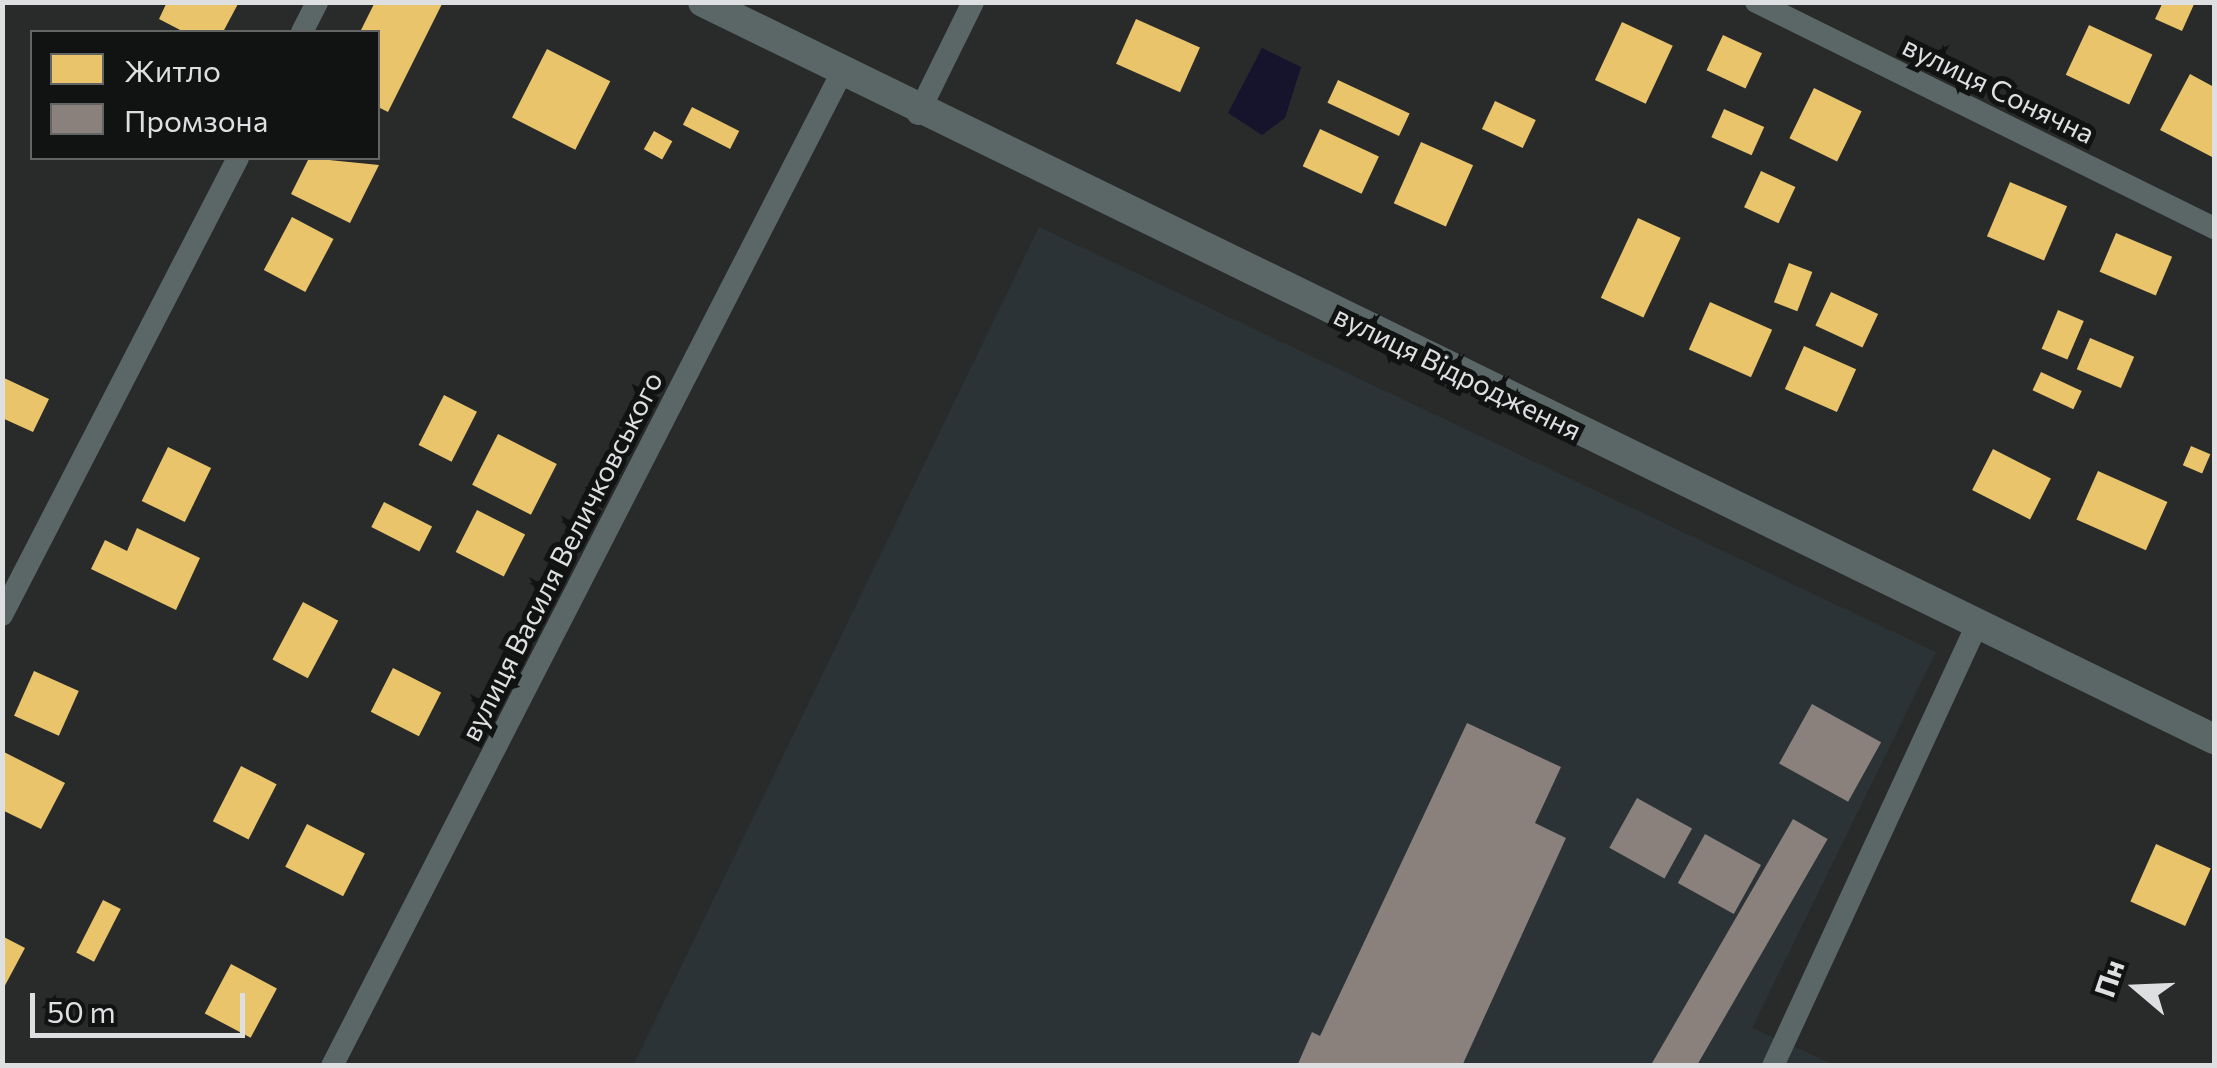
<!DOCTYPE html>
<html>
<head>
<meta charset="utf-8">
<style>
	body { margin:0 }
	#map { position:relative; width:2217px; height:1068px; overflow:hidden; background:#292a2a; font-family:Commissioner,sans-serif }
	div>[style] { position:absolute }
	.built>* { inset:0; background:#2b3336 }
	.water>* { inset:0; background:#16132c }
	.homes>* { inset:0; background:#e9c46a; transform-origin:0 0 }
	.industry>* { inset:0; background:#8a817c; transform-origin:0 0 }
	.minor>* { height:22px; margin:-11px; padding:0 11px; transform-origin:11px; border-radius:11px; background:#5a6766 }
	.tertiary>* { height:30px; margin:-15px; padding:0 15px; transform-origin:15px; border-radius:15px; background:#5a6766 }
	span { translate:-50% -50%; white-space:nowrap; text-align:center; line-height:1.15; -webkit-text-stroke:10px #111313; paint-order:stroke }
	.street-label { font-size:28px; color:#dddfe0 }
	.frame { position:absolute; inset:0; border:5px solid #dddfe0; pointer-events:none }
	.legend { position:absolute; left:30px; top:30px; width:350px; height:130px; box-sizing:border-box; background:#111313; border:2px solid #636565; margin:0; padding:12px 18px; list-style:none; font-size:30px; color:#dddfe0 }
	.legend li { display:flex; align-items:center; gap:20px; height:50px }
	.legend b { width:50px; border:2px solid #636565 }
	.north { position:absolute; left:2087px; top:938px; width:100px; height:100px; -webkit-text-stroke:8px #111313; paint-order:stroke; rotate:289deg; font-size:28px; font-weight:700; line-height:40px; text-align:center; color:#dddfe0 }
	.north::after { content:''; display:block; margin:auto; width:35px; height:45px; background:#dddfe0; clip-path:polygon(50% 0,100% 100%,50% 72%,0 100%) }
	.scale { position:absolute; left:30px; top:993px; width:215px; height:45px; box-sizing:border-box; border:5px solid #dddfe0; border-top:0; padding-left:12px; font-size:30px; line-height:35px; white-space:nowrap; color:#dddfe0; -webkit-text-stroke:8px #111313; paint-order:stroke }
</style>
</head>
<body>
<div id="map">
	<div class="built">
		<i style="clip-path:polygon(1039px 227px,1936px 652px,1752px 1028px,1835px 1065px,633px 1066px)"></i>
	</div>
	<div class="water">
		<i style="clip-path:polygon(1262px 48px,1301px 67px,1285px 118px,1262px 135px,1228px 113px)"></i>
	</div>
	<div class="homes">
		<i style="clip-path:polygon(167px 2px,239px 2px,223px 32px,184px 32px,159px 19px)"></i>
		<i style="clip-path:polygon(375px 2px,443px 2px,388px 112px,378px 107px,378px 32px,360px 32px)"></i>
		<i style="clip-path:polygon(2163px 2px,2195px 2px,2182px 31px,2155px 19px)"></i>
		<i style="left:1136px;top:19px;width:70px;height:49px;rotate:24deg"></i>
		<i style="left:1622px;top:22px;width:56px;height:64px;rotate:25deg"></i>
		<i style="left:2089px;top:25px;width:70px;height:55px;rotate:25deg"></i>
		<i style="left:1723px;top:35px;width:43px;height:39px;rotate:25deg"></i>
		<i style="left:547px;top:49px;width:71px;height:77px;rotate:27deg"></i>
		<i style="clip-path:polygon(2190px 74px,2214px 87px,2214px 158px,2160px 130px)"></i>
		<i style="left:1338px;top:80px;width:79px;height:25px;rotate:25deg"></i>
		<i style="left:1814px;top:88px;width:53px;height:56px;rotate:26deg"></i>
		<i style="left:1495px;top:101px;width:45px;height:31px;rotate:25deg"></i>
		<i style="left:692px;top:107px;width:53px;height:20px;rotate:27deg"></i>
		<i style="left:1724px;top:109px;width:44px;height:31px;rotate:24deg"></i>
		<i style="left:1320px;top:129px;width:65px;height:41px;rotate:25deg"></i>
		<i style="left:654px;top:131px;width:21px;height:21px;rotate:29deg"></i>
		<i style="left:1421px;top:142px;width:57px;height:67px;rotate:24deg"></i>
		<i style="clip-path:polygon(309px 158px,379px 165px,350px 223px,291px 194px)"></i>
		<i style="left:1761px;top:171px;width:38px;height:40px;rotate:25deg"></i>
		<i style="left:2010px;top:182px;width:62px;height:59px;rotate:23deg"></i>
		<i style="left:292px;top:217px;width:47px;height:60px;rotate:28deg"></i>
		<i style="left:1638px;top:218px;width:47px;height:88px;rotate:25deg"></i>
		<i style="left:2116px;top:233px;width:61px;height:42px;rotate:23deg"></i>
		<i style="left:1789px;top:263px;width:25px;height:42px;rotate:21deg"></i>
		<i style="left:1831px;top:292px;width:52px;height:37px;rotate:25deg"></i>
		<i style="left:1710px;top:302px;width:68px;height:52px;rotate:24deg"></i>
		<i style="left:2058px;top:310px;width:28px;height:42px;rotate:23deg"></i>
		<i style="left:2090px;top:338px;width:48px;height:34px;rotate:23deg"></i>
		<i style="left:1804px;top:346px;width:57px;height:47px;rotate:24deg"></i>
		<i style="left:2041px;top:372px;width:45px;height:20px;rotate:25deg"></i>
		<i style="clip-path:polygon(2px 377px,49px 399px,33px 432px,2px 418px)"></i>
		<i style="left:444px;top:395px;width:37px;height:56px;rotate:27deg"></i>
		<i style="left:498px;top:434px;width:66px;height:57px;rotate:27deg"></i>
		<i style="left:2191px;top:446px;width:21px;height:21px;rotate:23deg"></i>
		<i style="left:168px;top:447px;width:48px;height:60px;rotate:26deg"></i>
		<i style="left:1993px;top:449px;width:65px;height:46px;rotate:27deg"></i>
		<i style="left:2098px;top:471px;width:76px;height:53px;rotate:24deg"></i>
		<i style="left:384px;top:502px;width:54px;height:28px;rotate:27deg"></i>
		<i style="left:477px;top:510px;width:54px;height:47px;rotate:27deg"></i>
		<i style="clip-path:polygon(137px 528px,200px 558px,176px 610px,91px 569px,105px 540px,127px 551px)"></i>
		<i style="left:303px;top:602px;width:40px;height:65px;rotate:28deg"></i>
		<i style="left:393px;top:668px;width:54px;height:49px;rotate:27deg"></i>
		<i style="left:34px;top:671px;width:49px;height:49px;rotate:24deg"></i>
		<i style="clip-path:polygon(2px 751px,65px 783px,41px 829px,2px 810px)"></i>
		<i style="left:241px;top:766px;width:40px;height:62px;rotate:27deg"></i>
		<i style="left:307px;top:824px;width:65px;height:48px;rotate:27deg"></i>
		<i style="left:2156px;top:844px;width:60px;height:63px;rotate:24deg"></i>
		<i style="left:103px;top:900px;width:20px;height:59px;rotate:27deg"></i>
		<i style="clip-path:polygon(2px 936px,25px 948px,2px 991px)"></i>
		<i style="left:231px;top:964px;width:52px;height:56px;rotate:28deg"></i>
	</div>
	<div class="industry">
		<i style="left:1812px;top:704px;width:79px;height:68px;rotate:29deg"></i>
		<i style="clip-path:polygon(1467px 723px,1561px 767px,1535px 823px,1566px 838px,1462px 1066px,1297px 1066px,1312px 1032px,1320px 1036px)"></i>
		<i style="left:1637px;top:798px;width:63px;height:57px;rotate:29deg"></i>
		<i style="left:1793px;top:819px;width:40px;height:283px;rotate:30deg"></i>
		<i style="left:1705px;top:834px;width:64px;height:56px;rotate:29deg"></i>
	</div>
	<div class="minor">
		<i style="left:1756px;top:2px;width:511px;rotate:26.26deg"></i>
		<i style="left:302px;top:32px;width:34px;rotate:-63deg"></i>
		<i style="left:918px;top:114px;width:125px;rotate:-63.8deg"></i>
		<i style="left:2px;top:615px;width:514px;rotate:-62.69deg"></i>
		<i style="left:332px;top:1066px;width:1115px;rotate:-62.84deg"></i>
		<i style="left:1773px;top:1066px;width:486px;rotate:-65.2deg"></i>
	</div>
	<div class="tertiary">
		<i style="left:703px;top:2px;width:1681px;rotate:26deg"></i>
	</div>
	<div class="street-label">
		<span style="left:1999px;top:89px;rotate:26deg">вулиця Сонячна</span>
		<span style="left:1458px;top:372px;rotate:26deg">вулиця Відродження</span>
		<span style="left:561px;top:556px;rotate:-63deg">вулиця Василя Величковського</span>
	</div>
	<div class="frame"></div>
	<ul class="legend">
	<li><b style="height:28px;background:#e9c46a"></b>Житло</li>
	<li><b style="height:28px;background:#8a817c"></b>Промзона</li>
	</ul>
	<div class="north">Пн</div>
	<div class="scale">50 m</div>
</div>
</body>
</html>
